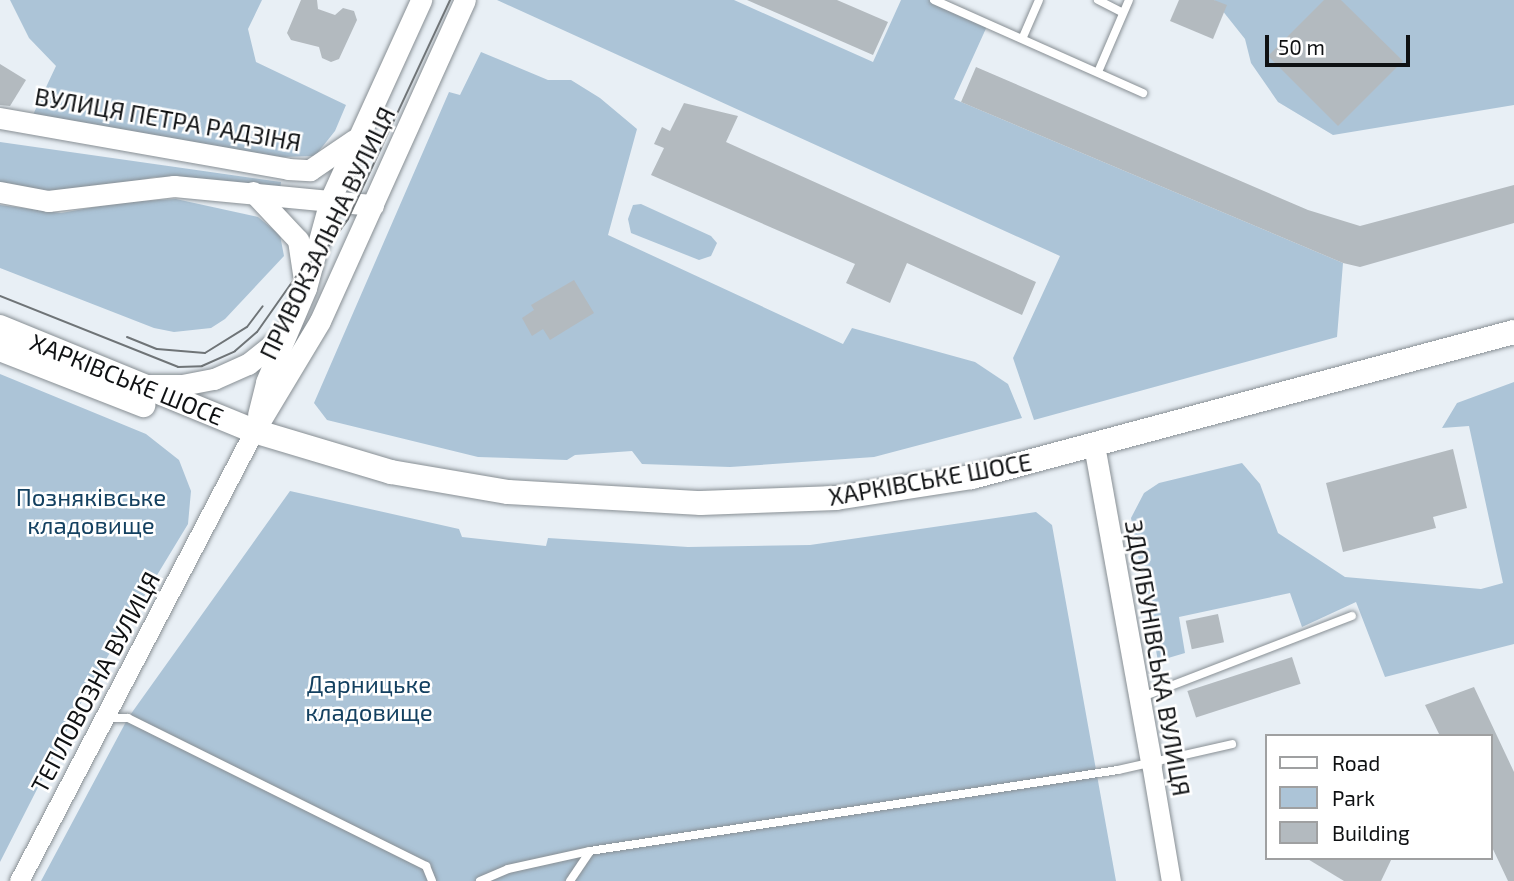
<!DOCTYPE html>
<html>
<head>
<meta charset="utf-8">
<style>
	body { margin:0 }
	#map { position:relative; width:1514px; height:881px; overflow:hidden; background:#e8eff5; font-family:"Exo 2",sans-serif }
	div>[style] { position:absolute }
	.green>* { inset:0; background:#acc4d7 }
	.building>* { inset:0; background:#b3babf; transform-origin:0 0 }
	.roads { filter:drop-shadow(0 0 2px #888f94) drop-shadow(0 0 2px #888f94) }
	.service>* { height:8px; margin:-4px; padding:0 4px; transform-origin:4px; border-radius:4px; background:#fff }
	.tertiary>* { height:19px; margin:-9.5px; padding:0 9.5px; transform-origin:9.5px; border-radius:9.5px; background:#fff }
	.secondary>* { height:21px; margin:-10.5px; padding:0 10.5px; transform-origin:10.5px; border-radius:10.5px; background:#fff }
	.primary>* { height:24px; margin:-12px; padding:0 12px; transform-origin:12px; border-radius:12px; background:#fff }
	.tram>* { height:2px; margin:-1px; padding:0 1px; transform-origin:1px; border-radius:1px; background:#6f7477 }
	span { translate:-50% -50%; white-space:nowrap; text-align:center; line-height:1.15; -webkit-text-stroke:5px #fff; paint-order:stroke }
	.street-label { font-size:24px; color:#0f1113 }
	.park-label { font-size:24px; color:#134060 }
	.legend { position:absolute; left:1265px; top:734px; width:228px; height:126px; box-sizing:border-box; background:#fff; border:2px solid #9fa0a1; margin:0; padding:9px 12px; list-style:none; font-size:21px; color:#0f1113 }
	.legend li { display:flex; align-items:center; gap:14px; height:35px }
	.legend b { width:35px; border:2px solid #9fa0a1 }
	.scale { position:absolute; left:1265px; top:35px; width:145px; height:32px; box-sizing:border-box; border:4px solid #0f1113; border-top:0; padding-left:9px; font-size:21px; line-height:24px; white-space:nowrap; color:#0f1113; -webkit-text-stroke:5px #fff; paint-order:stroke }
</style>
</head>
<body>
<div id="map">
	<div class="green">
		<i style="clip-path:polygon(10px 0,262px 0,248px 29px,256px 62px,346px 105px,335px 131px,315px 156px,282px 157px,31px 119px,56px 66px,29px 38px)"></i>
		<i style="clip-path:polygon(497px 0,734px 0,873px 62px,901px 0,933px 0,988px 24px,954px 99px,1343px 263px,1337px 337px,1034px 420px,1013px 358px,1060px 256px)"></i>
		<i style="clip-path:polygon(1214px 0,1514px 0,1514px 105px,1333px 135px,1278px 102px,1251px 63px,1245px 39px)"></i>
		<i style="clip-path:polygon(481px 52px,548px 80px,571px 80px,600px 98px,637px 129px,608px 235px,843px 344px,852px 328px,975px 362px,1008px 384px,1022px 418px,874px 457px,730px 467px,642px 464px,632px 451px,575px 455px,567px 460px,478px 457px,327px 420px,314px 403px,449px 92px,460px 95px)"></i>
		<i style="clip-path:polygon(0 142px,281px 182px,280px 191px,155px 177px,69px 196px,0 187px)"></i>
		<i style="clip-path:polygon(176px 199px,258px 217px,280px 235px,284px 256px,225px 319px,211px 328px,174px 332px,154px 328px,0 268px,0 205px,61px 213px,123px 202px)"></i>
		<i style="clip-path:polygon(641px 204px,711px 236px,717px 243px,711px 256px,699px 260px,631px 233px,628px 219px,633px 205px)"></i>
		<i style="clip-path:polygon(0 374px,146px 434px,179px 460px,191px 491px,188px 524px,88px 689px,0 862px)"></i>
		<i style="clip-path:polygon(1514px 382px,1514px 644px,1385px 677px,1356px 602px,1302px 627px,1290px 593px,1179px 617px,1185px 653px,1158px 661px,1131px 518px,1144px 493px,1159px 483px,1242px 463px,1260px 484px,1278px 533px,1345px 577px,1481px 589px,1503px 583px,1469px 426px,1442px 428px,1457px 403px)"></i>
		<i style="clip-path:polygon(290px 491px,459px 529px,462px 537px,546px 546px,548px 538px,688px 547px,810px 545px,1036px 512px,1052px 525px,1116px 881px,41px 881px,128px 718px)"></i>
	</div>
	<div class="building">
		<i style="clip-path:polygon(301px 0,317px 0,318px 9px,335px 15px,343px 8px,354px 11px,357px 20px,339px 59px,331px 62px,322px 58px,319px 47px,291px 40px,287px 33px)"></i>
		<i style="clip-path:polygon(747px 0,837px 0,888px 22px,873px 55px)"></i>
		<i style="clip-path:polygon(1179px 0,1214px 0,1227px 5px,1213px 39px,1170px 21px)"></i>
		<i style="clip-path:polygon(1324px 0,1341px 0,1403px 61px,1338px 126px,1268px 56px)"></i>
		<i style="clip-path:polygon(0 64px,26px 80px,10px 106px,0 105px)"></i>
		<i style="clip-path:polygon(976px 67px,1308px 210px,1360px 226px,1514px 185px,1514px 223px,1360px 267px,1343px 263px,961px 102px)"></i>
		<i style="clip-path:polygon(684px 103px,738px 116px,726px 142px,1036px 282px,1022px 315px,907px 263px,890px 303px,846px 283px,855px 264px,651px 175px,664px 148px,654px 144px,662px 127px,670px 131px)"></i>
		<i style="clip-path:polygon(574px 280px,594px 313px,550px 340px,543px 329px,532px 336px,522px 318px,534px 310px,531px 305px)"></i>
		<i style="clip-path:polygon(1453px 449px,1467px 508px,1433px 517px,1436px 528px,1343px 552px,1326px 483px)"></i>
		<i style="left:1218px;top:614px;width:29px;height:33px;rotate:78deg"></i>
		<i style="left:1292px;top:657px;width:28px;height:110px;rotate:72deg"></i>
		<i style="clip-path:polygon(1474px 687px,1514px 772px,1514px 881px,1508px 881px,1491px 845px,1491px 736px,1440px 736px,1425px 705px)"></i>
		<i style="clip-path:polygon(1306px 858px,1392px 858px,1381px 881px,1344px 881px)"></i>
	</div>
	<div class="roads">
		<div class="service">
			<i style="left:934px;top:0;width:229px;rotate:24deg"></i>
			<i style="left:1098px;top:0;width:28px;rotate:27deg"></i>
			<i style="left:1023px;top:37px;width:40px;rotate:-66.6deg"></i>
			<i style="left:1098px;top:72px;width:78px;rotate:-66.7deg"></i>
			<i style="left:1142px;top:697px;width:225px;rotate:-21.1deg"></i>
			<i style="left:108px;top:718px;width:20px"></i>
			<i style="left:128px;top:718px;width:333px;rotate:26.4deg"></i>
			<i style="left:426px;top:866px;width:16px;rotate:68deg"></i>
			<i style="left:480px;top:881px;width:30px;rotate:-23deg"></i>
			<i style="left:508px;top:869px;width:84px;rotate:-12.4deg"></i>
			<i style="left:570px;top:881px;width:36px;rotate:-56deg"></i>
			<i style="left:590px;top:851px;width:534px;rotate:-8.72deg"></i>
			<i style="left:1118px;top:770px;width:117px;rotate:-12.8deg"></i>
		</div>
		<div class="tertiary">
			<i style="left:1151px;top:763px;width:120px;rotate:80.4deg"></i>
			<i style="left:19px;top:881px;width:508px;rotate:-62.43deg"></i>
		</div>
		<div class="secondary">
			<i style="left:0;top:118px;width:292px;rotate:10deg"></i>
			<i style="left:288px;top:169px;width:22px;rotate:3deg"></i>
			<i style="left:310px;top:170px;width:53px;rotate:-34.3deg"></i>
			<i style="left:0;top:192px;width:49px;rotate:10.6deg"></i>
			<i style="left:48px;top:201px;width:127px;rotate:-6.8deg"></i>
			<i style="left:174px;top:186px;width:200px;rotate:5.5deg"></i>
			<i style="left:253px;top:192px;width:66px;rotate:46.8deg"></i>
			<i style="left:298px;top:240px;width:40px;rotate:81.5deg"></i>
			<i style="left:147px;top:385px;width:35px"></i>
			<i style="left:182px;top:385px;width:33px;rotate:-11deg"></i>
			<i style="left:214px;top:379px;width:37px;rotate:-24deg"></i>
			<i style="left:248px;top:364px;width:45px;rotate:-38.7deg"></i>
			<i style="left:258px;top:415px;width:34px;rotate:-76deg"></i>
			<i style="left:266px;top:382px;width:102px;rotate:-66.9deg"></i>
			<i style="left:306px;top:288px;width:91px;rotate:-74.7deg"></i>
			<i style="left:330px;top:200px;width:220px;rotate:-65.5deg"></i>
			<i style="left:254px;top:431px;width:128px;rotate:-59deg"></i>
			<i style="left:320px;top:321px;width:352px;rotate:-65.7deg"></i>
			<i style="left:1094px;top:445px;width:323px;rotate:79.8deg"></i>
		</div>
		<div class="primary">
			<i style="left:0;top:327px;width:274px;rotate:22.3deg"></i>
			<i style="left:254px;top:431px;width:143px;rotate:16.7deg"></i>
			<i style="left:391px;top:472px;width:119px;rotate:9.7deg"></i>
			<i style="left:508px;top:492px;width:193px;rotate:3.3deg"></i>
			<i style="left:701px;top:503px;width:135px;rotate:-2.1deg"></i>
			<i style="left:836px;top:498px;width:138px;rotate:-8.8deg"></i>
			<i style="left:972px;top:477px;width:561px;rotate:-14.98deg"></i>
			<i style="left:0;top:349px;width:154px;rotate:21.4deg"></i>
		</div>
	</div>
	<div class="tram">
		<i style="left:0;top:296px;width:192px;rotate:21.7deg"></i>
		<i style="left:178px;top:367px;width:24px;rotate:-2deg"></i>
		<i style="left:202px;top:366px;width:36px;rotate:-24deg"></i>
		<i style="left:235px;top:351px;width:29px;rotate:-41deg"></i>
		<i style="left:257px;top:332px;width:70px;rotate:-54.9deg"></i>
		<i style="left:297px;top:275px;width:45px;rotate:-43.2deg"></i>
		<i style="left:330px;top:244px;width:31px;rotate:-54deg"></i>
		<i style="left:348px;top:219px;width:242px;rotate:-65deg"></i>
		<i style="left:127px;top:337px;width:32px;rotate:22deg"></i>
		<i style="left:157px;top:349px;width:48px;rotate:4.8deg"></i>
		<i style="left:205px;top:353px;width:49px;rotate:-31.8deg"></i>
		<i style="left:247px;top:327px;width:26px;rotate:-53deg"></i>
	</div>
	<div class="street-label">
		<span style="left:168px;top:119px;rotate:10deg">ВУЛИЦЯ ПЕТРА РАДЗІНЯ</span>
		<span style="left:327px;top:233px;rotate:-64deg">ПРИВОКЗАЛЬНА ВУЛИЦЯ</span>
		<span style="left:127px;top:379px;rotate:22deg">ХАРКІВСЬКЕ ШОСЕ</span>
		<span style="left:930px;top:479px;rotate:-10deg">ХАРКІВСЬКЕ ШОСЕ</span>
		<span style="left:1158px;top:658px;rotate:80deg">ЗДОЛБУНІВСЬКА ВУЛИЦЯ</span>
		<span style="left:95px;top:682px;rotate:-62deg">ТЕПЛОВОЗНА ВУЛИЦЯ</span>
	</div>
	<div class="park-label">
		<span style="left:91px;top:511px">Позняківське<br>кладовище</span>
		<span style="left:369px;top:698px">Дарницьке<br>кладовище</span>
	</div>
	<ul class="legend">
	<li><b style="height:9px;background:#fff"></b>Road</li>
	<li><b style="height:19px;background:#acc4d7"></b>Park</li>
	<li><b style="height:19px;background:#b3babf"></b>Building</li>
	</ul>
	<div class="scale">50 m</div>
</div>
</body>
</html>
